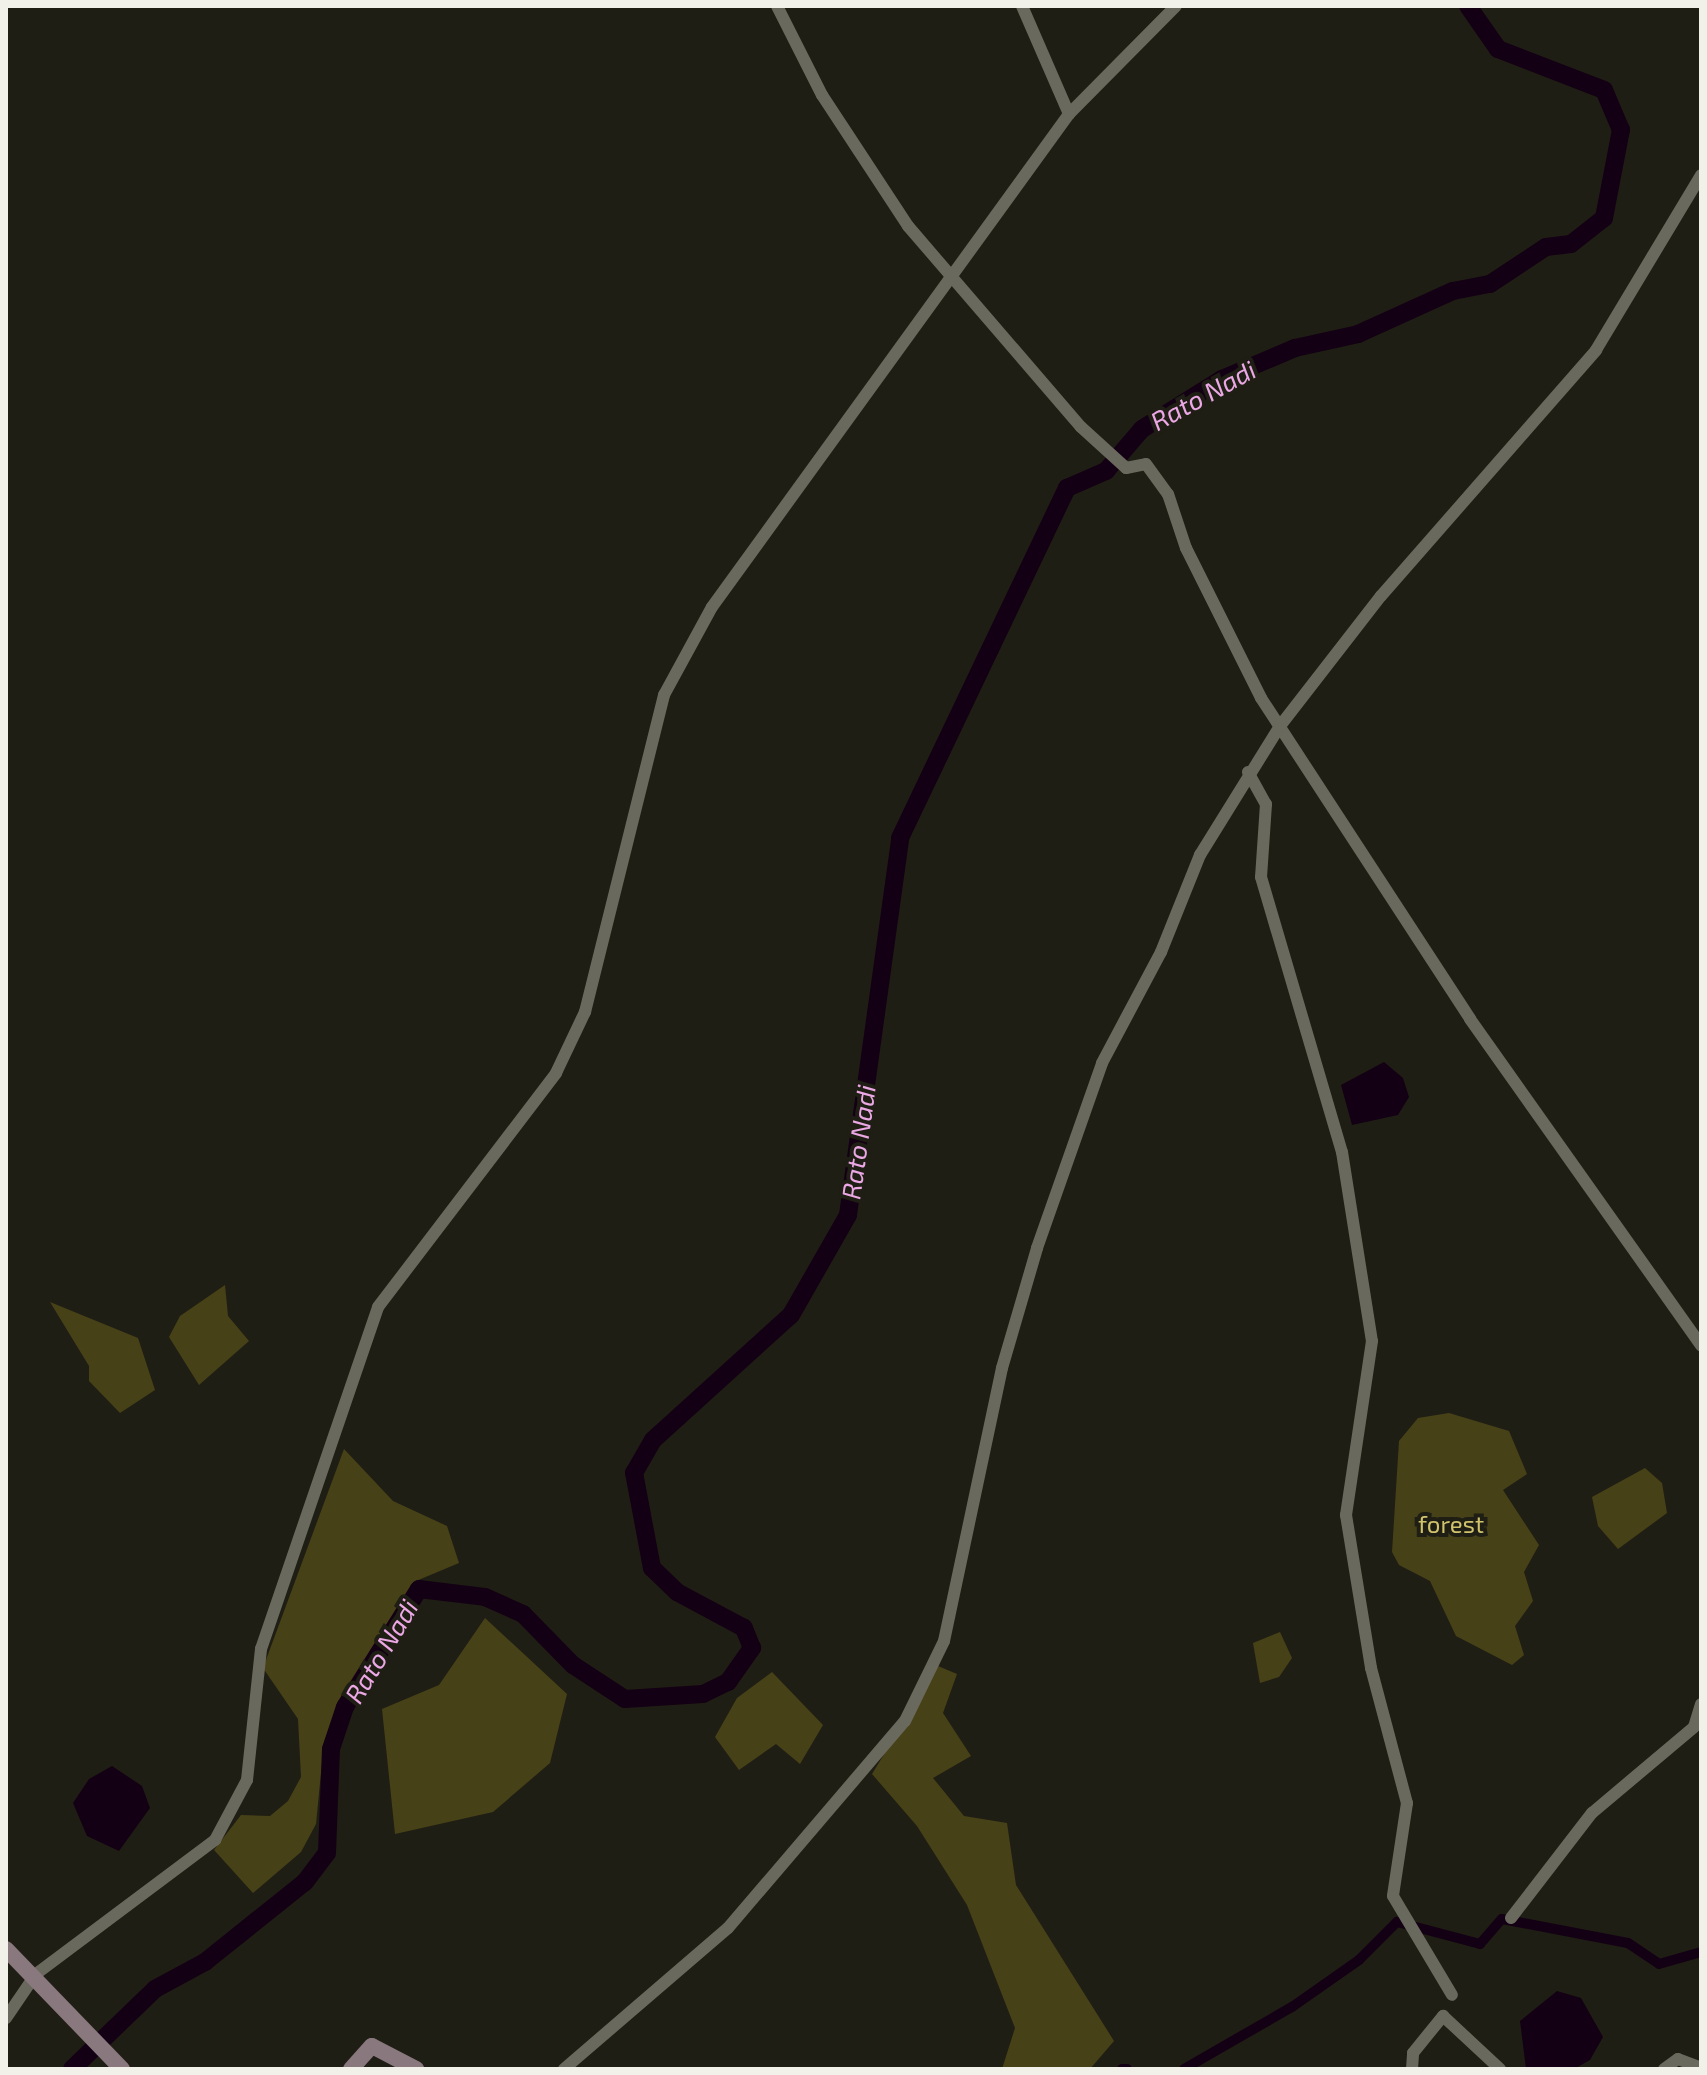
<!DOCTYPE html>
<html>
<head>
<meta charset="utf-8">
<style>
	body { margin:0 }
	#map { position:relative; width:1707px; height:2075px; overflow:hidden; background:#1f1e14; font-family:"Exo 2",sans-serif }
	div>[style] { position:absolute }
	.green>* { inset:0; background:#474117 }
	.water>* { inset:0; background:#140014 }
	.canal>* { height:10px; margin:-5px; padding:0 5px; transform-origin:5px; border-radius:5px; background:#140014 }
	.river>* { height:18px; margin:-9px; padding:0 9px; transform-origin:9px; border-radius:9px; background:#140014 }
	.street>* { height:12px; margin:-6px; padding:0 6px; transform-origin:6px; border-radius:6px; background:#6a695d }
	.secondary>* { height:16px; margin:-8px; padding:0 8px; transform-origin:8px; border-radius:8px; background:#8a787f }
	span { translate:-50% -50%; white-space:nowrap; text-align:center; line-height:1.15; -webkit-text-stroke:8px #1f1e14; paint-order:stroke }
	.park-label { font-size:24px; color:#d0c36c }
	.water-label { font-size:26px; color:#eba8e5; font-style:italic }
	.frame { position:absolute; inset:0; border:8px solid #f1f0e9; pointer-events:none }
</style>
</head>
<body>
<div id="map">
	<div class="green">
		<i style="clip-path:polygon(225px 1285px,228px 1316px,249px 1341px,199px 1385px,169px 1337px,180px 1316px)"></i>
		<i style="clip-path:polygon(50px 1302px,138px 1338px,155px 1390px,120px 1413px,89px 1381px,89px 1366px)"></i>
		<i style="clip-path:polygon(1449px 1413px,1509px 1431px,1527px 1474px,1503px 1490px,1539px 1545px,1524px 1572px,1533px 1601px,1515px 1626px,1524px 1655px,1512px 1665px,1456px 1636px,1430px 1581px,1399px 1565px,1392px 1552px,1399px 1441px,1418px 1418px)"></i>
		<i style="clip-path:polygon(344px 1449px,393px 1501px,447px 1526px,459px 1563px,416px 1581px,339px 1701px,324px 1742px,316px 1824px,301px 1852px,253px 1893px,214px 1850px,241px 1815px,270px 1816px,288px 1801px,301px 1777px,298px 1719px,263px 1668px)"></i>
		<i style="clip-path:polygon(1645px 1468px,1662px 1483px,1667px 1513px,1618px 1549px,1598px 1526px,1592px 1497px)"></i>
		<i style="clip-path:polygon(485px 1618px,567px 1694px,550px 1763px,493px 1812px,395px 1834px,382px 1709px,439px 1685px)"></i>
		<i style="clip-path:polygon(1280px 1632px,1292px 1658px,1279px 1677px,1260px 1683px,1253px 1643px)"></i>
		<i style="clip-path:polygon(938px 1666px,957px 1674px,943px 1713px,971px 1756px,933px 1778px,964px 1816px,1007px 1823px,1016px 1885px,1114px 2041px,1090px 2069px,1002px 2069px,1015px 2028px,967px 1905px,917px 1826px,872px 1774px)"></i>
		<i style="clip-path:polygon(772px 1672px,823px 1725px,800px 1764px,776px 1744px,739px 1770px,715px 1737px,737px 1698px)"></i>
	</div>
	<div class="water">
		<i style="clip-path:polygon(1384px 1062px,1403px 1078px,1409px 1097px,1398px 1115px,1352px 1125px,1341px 1085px)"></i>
		<i style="clip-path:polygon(112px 1766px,142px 1786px,150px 1808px,119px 1851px,87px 1836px,73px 1803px,89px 1779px)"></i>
		<i style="clip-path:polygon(1557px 1991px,1581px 1998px,1603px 2037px,1590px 2060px,1574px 2069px,1526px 2069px,1520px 2021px)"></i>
	</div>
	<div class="canal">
		<i style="left:1122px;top:2069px;width:5px"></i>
		<i style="left:1184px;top:2069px;width:125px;rotate:-29.9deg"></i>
		<i style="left:1292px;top:2007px;width:82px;rotate:-35deg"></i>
		<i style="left:1359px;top:1960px;width:54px;rotate:-45deg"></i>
		<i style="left:1397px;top:1922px;width:86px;rotate:14.8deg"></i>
		<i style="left:1480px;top:1944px;width:33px;rotate:-49deg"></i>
		<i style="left:1502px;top:1919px;width:128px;rotate:10.8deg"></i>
		<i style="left:1628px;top:1943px;width:37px;rotate:34deg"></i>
		<i style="left:1659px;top:1964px;width:44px;rotate:-15.9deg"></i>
	</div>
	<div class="river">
		<i style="left:72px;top:2069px;width:115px;rotate:-43.9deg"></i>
		<i style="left:155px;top:1989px;width:57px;rotate:-28.4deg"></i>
		<i style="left:205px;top:1962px;width:128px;rotate:-38.7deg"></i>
		<i style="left:305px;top:1882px;width:36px;rotate:-53deg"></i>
		<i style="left:327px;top:1853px;width:104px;rotate:-87.8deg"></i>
		<i style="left:331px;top:1749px;width:44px;rotate:-71.6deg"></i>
		<i style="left:345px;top:1707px;width:139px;rotate:-57.9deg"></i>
		<i style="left:419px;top:1589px;width:66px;rotate:6.9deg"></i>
		<i style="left:485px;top:1597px;width:42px;rotate:24.1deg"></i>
		<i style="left:523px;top:1614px;width:71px;rotate:45.6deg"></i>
		<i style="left:573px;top:1665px;width:62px;rotate:33.2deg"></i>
		<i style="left:625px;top:1699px;width:78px;rotate:-3.7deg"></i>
		<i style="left:703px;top:1694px;width:28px;rotate:-26deg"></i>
		<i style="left:728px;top:1682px;width:42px;rotate:-54.8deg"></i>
		<i style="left:752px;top:1648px;width:22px;rotate:-112deg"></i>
		<i style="left:744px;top:1628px;width:76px;rotate:-151.8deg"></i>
		<i style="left:677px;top:1592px;width:35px;rotate:-136deg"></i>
		<i style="left:652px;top:1568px;width:97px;rotate:-100.7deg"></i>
		<i style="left:634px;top:1473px;width:38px;rotate:-60deg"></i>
		<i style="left:653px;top:1440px;width:186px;rotate:-42.2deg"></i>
		<i style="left:791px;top:1315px;width:115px;rotate:-60.3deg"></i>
		<i style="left:848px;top:1215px;width:381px;rotate:-82.1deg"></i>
		<i style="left:900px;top:838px;width:388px;rotate:-64.5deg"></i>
		<i style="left:1067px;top:488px;width:43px;rotate:-23.6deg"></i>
		<i style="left:1106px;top:471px;width:55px;rotate:-49.4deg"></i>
		<i style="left:1142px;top:429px;width:94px;rotate:-32deg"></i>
		<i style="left:1222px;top:379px;width:79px;rotate:-23deg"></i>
		<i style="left:1295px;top:348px;width:65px;rotate:-12.5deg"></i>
		<i style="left:1358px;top:334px;width:104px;rotate:-24.4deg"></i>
		<i style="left:1453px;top:291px;width:38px;rotate:-11deg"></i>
		<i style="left:1490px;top:284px;width:67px;rotate:-33.5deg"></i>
		<i style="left:1546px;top:247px;width:25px;rotate:-7deg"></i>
		<i style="left:1571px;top:244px;width:42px;rotate:-38.2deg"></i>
		<i style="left:1604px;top:218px;width:90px;rotate:-79.1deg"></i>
		<i style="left:1621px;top:130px;width:43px;rotate:-113deg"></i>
		<i style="left:1604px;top:90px;width:114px;rotate:-158.9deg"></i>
		<i style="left:1498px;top:49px;width:52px;rotate:-124.9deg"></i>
	</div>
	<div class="street">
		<i style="left:777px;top:6px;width:100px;rotate:63.2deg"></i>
		<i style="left:822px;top:95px;width:157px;rotate:56.7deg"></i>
		<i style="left:908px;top:226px;width:265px;rotate:49.3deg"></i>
		<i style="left:1081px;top:427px;width:61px;rotate:42.3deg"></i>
		<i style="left:1126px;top:468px;width:20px;rotate:-11deg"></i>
		<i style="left:1146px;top:464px;width:37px;rotate:54deg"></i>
		<i style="left:1168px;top:494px;width:57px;rotate:71.6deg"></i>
		<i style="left:1186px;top:548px;width:168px;rotate:63.4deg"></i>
		<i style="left:1261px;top:698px;width:383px;rotate:56.9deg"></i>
		<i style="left:1470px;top:1019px;width:400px;rotate:54.7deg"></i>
		<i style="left:1022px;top:6px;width:118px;rotate:66.5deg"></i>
		<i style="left:1248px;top:772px;width:37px;rotate:61deg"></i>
		<i style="left:1266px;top:804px;width:73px;rotate:93.9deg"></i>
		<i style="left:1261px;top:877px;width:287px;rotate:73.6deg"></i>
		<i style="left:1342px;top:1152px;width:191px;rotate:81deg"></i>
		<i style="left:1372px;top:1341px;width:176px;rotate:98.5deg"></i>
		<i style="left:1346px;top:1515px;width:155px;rotate:80.7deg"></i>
		<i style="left:1371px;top:1668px;width:140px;rotate:75.1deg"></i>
		<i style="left:1407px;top:1803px;width:94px;rotate:98.6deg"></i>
		<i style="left:1393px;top:1896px;width:115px;rotate:59.2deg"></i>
		<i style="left:1511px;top:1918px;width:133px;rotate:-52.4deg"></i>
		<i style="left:1592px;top:1813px;width:133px;rotate:-40.1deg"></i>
		<i style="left:1694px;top:1727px;width:24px;rotate:-73deg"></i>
		<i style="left:6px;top:2018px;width:53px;rotate:-55.7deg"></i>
		<i style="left:36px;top:1974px;width:224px;rotate:-36.8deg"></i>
		<i style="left:215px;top:1840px;width:68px;rotate:-61.9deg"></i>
		<i style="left:247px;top:1780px;width:132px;rotate:-83.9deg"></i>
		<i style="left:261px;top:1649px;width:361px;rotate:-71.1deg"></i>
		<i style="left:378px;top:1307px;width:294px;rotate:-52.7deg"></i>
		<i style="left:556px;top:1073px;width:68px;rotate:-64.6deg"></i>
		<i style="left:585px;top:1012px;width:327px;rotate:-76deg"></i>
		<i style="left:664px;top:695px;width:100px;rotate:-61.4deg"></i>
		<i style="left:712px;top:607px;width:609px;rotate:-54.09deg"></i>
		<i style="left:1069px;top:114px;width:152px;rotate:-45.3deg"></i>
		<i style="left:564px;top:2069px;width:216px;rotate:-40.7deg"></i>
		<i style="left:728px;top:1928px;width:272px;rotate:-49.5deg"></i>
		<i style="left:905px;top:1721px;width:89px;rotate:-64deg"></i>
		<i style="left:944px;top:1641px;width:279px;rotate:-78deg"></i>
		<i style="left:1002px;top:1368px;width:125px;rotate:-73.7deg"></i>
		<i style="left:1037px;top:1248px;width:196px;rotate:-70.6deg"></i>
		<i style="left:1102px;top:1063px;width:126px;rotate:-62deg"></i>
		<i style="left:1161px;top:952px;width:105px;rotate:-68.1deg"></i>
		<i style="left:1200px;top:855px;width:152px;rotate:-58.2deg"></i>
		<i style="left:1280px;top:726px;width:165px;rotate:-52.2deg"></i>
		<i style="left:1381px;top:596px;width:327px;rotate:-48.8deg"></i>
		<i style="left:1596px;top:350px;width:204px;rotate:-59deg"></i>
		<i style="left:1412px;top:2069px;width:16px;rotate:-86deg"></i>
		<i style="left:1413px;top:2053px;width:48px;rotate:-51deg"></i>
		<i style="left:1443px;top:2016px;width:78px;rotate:42.9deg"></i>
		<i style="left:1664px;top:2069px;width:17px;rotate:-36deg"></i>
		<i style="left:1678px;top:2059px;width:25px;rotate:21deg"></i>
	</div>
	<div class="secondary">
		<i style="left:6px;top:1949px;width:167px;rotate:46deg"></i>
		<i style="left:351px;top:2069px;width:31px;rotate:-48deg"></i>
		<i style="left:372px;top:2046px;width:50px;rotate:27.6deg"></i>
	</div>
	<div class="park-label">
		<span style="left:1451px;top:1524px">forest</span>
	</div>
	<div class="water-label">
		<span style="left:1203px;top:395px;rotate:-29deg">Rato Nadi</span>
		<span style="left:858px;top:1142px;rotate:-82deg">Rato Nadi</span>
		<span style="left:381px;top:1651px;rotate:-59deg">Rato Nadi</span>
	</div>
	<div class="frame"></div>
</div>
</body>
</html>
